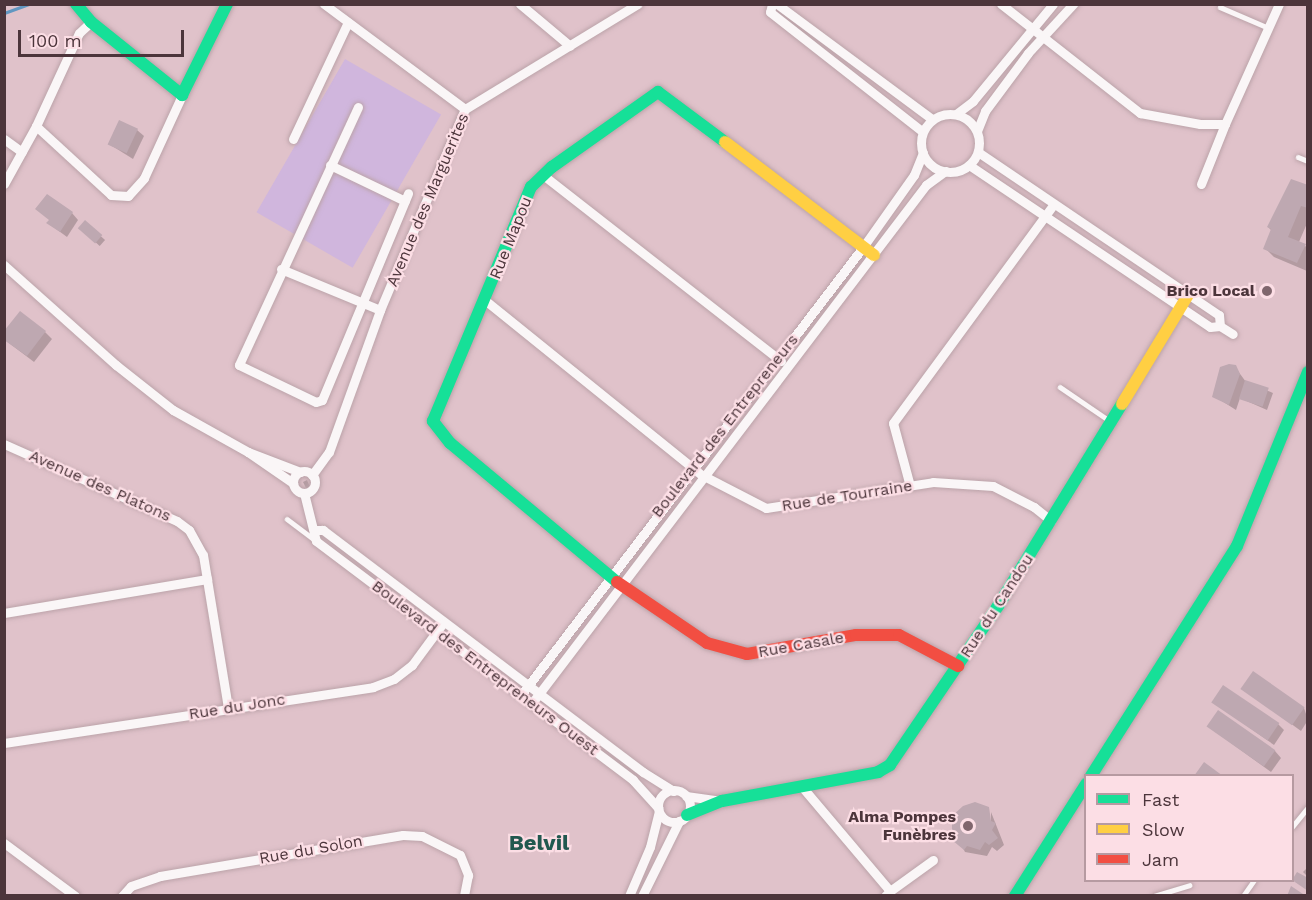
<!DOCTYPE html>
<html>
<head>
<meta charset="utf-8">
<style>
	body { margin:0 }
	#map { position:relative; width:1312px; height:900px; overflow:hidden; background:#e0c2ca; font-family:"Work Sans",sans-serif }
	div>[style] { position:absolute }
	.green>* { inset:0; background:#d0b6dd; transform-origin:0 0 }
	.shadow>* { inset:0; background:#0003; transform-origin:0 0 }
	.stream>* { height:3px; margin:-1.5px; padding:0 1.5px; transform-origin:1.5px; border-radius:1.5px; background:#6197c1 }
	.building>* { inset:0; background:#bea8b1; transform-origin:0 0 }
	.roads { filter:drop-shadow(0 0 2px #bba3a9) drop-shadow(0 0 2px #bba3a9) }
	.lane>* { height:4.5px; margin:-2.25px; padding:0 2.25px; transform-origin:2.25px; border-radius:2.25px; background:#faf6f7 }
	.street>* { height:9px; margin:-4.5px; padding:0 4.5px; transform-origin:4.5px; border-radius:4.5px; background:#faf6f7 }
	.street>.ring { margin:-4.5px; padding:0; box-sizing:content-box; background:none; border:9px solid #faf6f7; border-radius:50% }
	.fast>* { height:12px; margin:-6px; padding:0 6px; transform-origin:6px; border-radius:6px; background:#16e098 }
	.slow>* { height:12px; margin:-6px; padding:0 6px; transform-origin:6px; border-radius:6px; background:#ffcf43 }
	.jam>* { height:12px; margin:-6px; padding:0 6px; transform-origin:6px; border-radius:6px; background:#f24e42 }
	.dots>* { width:16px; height:16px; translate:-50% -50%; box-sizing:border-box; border:3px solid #fcdee5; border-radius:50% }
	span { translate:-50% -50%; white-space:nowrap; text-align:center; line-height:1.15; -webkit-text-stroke:4.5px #fcdee5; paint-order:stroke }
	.street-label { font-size:16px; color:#4c353b }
	.poi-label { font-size:16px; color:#4c353b; font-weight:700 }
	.right { translate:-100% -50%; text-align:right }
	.district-label { font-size:22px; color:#21584f; font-weight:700 }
	.frame { position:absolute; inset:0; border:6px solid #4c353b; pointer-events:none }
	.legend { position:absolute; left:1084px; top:774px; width:210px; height:108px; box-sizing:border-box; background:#fcdee5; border:2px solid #b69aa1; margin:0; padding:8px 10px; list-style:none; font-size:18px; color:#4c353b }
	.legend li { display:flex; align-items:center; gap:12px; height:30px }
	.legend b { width:30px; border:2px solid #b69aa1 }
	.scale { position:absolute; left:18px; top:30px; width:166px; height:27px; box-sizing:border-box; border:3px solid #4c353b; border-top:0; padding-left:8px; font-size:18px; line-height:21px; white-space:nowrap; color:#4c353b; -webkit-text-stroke:4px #fcdee5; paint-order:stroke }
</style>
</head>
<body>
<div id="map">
	<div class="green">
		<i style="left:345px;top:59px;width:111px;height:177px;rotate:30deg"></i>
	</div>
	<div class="shadow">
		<i style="clip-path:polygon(137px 130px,144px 136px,133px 159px,109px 144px)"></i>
		<i style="clip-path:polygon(1308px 187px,1308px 221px,1299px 242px,1308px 248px,1307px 271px,1274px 257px,1265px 248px,1272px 231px,1268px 227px)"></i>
		<i style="clip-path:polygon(72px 213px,78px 220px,67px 237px,48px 223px)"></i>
		<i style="left:85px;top:222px;width:27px;height:8px;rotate:42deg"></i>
		<i style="clip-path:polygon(45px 332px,52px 339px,34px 362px,9px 343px)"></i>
		<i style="clip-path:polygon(1235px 367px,1246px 382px,1273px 393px,1267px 410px,1240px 398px,1236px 410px,1214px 396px)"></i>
		<i style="clip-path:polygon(307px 480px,310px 487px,306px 488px,303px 482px)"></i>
		<i style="clip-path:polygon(1243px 689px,1304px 708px,1308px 720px,1301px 731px)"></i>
		<i style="clip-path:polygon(1213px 702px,1278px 724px,1284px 730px,1274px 745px)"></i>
		<i style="clip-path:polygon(1209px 727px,1275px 751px,1281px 758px,1271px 772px)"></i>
		<i style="clip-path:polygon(988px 808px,991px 828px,991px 812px,1004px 845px,997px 851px,992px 847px,987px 856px,965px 852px,952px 827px,954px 815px)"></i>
		<i style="clip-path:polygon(1308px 867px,1308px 877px,1303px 872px)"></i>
	</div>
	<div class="stream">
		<i style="left:4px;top:13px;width:27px;rotate:-20deg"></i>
	</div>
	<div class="building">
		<i style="left:119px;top:120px;width:21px;height:27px;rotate:25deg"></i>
		<i style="clip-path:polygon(1291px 179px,1308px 185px,1308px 208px,1301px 206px,1288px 237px,1306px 244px,1297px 263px,1263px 249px,1271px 229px,1267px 227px)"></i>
		<i style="clip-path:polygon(47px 194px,73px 212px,60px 232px,46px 223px,49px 220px,35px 209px)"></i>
		<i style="left:85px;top:220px;width:23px;height:11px;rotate:41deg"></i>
		<i style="clip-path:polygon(20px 311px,46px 331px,27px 356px,4px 340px,4px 331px)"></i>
		<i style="clip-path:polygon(1229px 364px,1236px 365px,1240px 374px,1229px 405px,1212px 397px,1220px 367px)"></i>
		<i style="left:1245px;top:380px;width:25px;height:20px;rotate:18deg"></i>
		<i style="left:1253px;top:671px;width:63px;height:22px;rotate:35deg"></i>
		<i style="left:1223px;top:685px;width:68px;height:21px;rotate:34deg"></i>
		<i style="left:1218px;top:710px;width:70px;height:20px;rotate:35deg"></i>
		<i style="clip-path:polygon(1204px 762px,1223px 776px,1194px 776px)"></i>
		<i style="clip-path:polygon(975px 802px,989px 807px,991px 821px,996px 823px,992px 830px,998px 838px,989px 845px,985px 842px,980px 850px,967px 846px,964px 850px,952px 840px,952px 816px,963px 806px)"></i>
		<i style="clip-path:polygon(1297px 872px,1308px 878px,1308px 891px,1292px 880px)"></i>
		<i style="clip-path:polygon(1291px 886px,1306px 896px,1287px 896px)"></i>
	</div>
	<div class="roads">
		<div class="lane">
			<i style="left:1220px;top:7px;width:53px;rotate:23.2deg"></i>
			<i style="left:1298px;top:157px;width:11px;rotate:22deg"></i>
			<i style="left:1060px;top:387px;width:60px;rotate:34.2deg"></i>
			<i style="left:287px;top:519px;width:34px;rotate:37deg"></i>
			<i style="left:1292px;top:827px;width:26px;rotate:-51deg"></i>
			<i style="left:1154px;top:896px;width:37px;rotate:-17deg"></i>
			<i style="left:1243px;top:896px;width:19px;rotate:-55deg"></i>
		</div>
		<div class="street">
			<i style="left:324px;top:4px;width:176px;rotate:36.7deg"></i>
			<i style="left:520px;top:4px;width:65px;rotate:40deg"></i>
			<i style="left:772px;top:4px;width:8px;rotate:104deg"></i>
			<i style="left:770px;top:12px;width:194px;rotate:38.1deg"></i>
			<i style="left:777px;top:4px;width:194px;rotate:36.6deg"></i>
			<i style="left:1001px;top:4px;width:177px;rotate:38.1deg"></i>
			<i style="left:1140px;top:113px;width:61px;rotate:10.4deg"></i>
			<i style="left:1200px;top:124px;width:25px"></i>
			<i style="left:1225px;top:124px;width:132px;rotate:-65.8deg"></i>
			<i style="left:358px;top:107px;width:284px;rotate:114.8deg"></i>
			<i style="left:239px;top:365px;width:85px;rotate:25.7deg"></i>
			<i style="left:316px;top:402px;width:6px;rotate:-18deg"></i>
			<i style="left:322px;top:400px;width:224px;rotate:-67.4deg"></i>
			<i style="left:956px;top:114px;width:21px;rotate:-37deg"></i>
			<i style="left:973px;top:101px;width:126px;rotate:-50.5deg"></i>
			<i class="ring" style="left:921px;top:114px;width:49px;height:49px"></i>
			<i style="left:36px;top:126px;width:102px;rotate:42.6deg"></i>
			<i style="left:111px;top:195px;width:17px;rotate:3deg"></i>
			<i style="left:128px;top:196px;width:24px;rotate:-48deg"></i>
			<i style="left:144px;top:178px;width:91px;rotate:-65.4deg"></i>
			<i style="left:977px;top:131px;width:22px;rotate:-68deg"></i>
			<i style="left:985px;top:111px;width:72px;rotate:-53.4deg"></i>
			<i style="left:1028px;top:53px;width:67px;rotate:-47.4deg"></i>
			<i style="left:4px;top:139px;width:22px;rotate:36deg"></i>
			<i style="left:293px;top:139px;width:129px;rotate:-64.8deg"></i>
			<i style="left:978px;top:152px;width:291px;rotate:34.1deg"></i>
			<i style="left:1219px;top:315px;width:11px;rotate:85deg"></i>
			<i style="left:1220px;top:326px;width:15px;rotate:32deg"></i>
			<i style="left:330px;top:165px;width:83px;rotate:25.6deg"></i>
			<i style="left:969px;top:165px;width:290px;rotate:33.9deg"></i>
			<i style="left:1210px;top:327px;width:10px;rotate:-6deg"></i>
			<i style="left:543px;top:175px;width:302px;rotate:38deg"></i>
			<i style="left:4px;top:184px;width:66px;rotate:-61.1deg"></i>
			<i style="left:36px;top:126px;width:102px;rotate:-65.2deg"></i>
			<i style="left:79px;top:33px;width:16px;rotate:-43deg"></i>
			<i style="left:1201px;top:184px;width:65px;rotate:-68.2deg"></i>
			<i style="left:4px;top:265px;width:150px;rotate:41.8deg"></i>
			<i style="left:116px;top:365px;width:73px;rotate:38.3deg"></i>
			<i style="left:173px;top:410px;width:86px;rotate:29.2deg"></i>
			<i style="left:248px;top:452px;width:55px;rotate:34.6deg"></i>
			<i style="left:281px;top:269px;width:107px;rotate:22.5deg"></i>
			<i style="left:486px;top:301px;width:277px;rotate:38.9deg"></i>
			<i style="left:702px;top:475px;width:72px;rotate:27.3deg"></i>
			<i style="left:766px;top:508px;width:169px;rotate:-8.8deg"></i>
			<i style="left:933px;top:482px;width:60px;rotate:3.8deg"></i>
			<i style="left:993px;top:486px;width:46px;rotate:27.1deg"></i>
			<i style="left:1034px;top:507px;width:22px;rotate:39deg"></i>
			<i style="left:4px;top:444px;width:189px;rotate:24deg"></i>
			<i style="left:177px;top:521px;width:15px;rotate:37deg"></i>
			<i style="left:189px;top:530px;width:29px;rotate:61deg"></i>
			<i style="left:203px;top:555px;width:155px;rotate:80.7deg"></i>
			<i style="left:248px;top:452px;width:56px;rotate:21deg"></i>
			<i class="ring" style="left:293px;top:471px;width:13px;height:13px"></i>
			<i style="left:312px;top:475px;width:29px;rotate:-54deg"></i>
			<i style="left:329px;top:452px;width:151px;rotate:-70.2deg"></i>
			<i style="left:380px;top:310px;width:218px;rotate:-67.1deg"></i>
			<i style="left:465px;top:109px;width:202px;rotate:-31.3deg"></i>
			<i style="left:910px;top:486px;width:65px;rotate:-105.1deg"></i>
			<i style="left:893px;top:423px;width:270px;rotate:-53.7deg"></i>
			<i style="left:304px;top:493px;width:49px;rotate:76deg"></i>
			<i style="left:316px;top:541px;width:397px;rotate:37deg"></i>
			<i style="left:633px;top:780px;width:38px;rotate:48deg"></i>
			<i style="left:315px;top:530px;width:8px"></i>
			<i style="left:323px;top:530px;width:401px;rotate:37.1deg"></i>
			<i style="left:643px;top:772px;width:36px;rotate:32deg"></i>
			<i style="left:4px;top:613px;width:206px;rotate:-9.5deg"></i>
			<i style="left:521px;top:695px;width:564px;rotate:-52.64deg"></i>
			<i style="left:863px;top:247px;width:88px;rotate:-54.7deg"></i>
			<i style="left:914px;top:175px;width:24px;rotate:-68deg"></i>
			<i style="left:532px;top:703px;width:651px;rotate:-52.74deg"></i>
			<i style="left:926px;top:185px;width:24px;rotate:-36deg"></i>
			<i style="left:4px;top:743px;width:373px;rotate:-8.6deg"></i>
			<i style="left:373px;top:687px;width:22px;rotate:-21deg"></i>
			<i style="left:394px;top:679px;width:23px;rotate:-38deg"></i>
			<i style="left:412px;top:665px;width:52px;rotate:-53.6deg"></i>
			<i style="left:803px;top:788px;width:135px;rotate:49.8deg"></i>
			<i style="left:890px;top:891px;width:7px;rotate:135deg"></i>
			<i class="ring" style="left:658px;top:790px;width:23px;height:23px"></i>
			<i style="left:686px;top:796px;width:34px;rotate:8deg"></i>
			<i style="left:4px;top:843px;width:89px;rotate:36.7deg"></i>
			<i style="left:890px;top:891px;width:53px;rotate:-35.8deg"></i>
			<i style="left:122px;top:896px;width:13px;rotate:-48deg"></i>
			<i style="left:131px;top:886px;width:31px;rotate:-19deg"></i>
			<i style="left:160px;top:876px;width:246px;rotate:-9.6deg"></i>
			<i style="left:403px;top:835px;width:19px;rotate:3deg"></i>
			<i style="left:422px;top:836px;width:42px;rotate:26.6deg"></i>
			<i style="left:460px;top:855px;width:22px;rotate:68deg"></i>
			<i style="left:468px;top:875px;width:21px;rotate:101deg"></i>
			<i style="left:629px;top:896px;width:53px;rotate:-66.8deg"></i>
			<i style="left:650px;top:847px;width:36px;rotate:-76deg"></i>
			<i style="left:642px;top:896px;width:84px;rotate:-63.7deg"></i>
		</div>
		<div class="fast">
			<i style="left:76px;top:4px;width:23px;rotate:50deg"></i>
			<i style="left:91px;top:22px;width:117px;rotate:38.7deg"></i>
			<i style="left:182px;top:95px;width:102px;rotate:-63.7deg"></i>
			<i style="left:617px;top:582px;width:217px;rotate:-140.2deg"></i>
			<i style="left:450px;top:443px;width:28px;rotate:-128deg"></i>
			<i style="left:433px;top:421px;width:254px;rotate:-67.3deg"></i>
			<i style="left:531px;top:187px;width:29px;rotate:-44deg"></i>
			<i style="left:552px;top:167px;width:130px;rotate:-35.3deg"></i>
			<i style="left:658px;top:92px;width:84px;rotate:36.7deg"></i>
			<i style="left:1091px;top:776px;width:272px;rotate:-57.6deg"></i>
			<i style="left:1237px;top:546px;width:188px;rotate:-67.8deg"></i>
			<i style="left:687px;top:815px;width:38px;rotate:-22deg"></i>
			<i style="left:722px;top:801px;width:159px;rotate:-10.5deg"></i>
			<i style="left:878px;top:772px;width:14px;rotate:-30deg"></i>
			<i style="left:890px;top:765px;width:192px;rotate:-55.8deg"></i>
			<i style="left:998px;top:606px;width:237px;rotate:-58.5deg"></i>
			<i style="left:1015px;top:896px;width:133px;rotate:-57.6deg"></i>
		</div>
		<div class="slow">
			<i style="left:725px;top:142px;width:187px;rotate:37.2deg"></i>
			<i style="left:1122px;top:404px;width:127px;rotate:-58.8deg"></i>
		</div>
		<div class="jam">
			<i style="left:617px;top:582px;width:109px;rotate:34.1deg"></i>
			<i style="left:707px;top:643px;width:41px;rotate:15.4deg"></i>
			<i style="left:747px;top:654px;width:111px;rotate:-9.9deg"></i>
			<i style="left:856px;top:635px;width:43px"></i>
			<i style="left:899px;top:635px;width:67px;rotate:27.7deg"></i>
		</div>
	</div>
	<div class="dots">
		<i style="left:1267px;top:291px;background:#80666d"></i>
		<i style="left:968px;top:826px;background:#80666d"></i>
	</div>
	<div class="street-label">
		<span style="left:428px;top:200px;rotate:-67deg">Avenue des Marguerites</span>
		<span style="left:511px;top:238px;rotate:-68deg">Rue Mapou</span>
		<span style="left:725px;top:426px;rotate:-52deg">Boulevard des Entrepreneurs</span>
		<span style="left:100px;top:486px;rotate:24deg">Avenue des Platons</span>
		<span style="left:847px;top:496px;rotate:-9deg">Rue de Tourraine</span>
		<span style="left:997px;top:606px;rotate:-57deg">Rue du Candou</span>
		<span style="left:801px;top:645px;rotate:-10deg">Rue Casale</span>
		<span style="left:485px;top:668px;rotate:37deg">Boulevard des Entrepreneurs Ouest</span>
		<span style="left:237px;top:707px;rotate:-9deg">Rue du Jonc</span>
		<span style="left:311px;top:850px;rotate:-10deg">Rue du Solon</span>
	</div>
	<div class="poi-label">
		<span class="right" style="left:1255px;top:291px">Brico Local</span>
		<span class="right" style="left:956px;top:826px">Alma Pompes<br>Funèbres</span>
	</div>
	<div class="district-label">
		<span style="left:539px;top:843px">Belvil</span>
	</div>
	<div class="frame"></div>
	<ul class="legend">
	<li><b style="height:8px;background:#16e098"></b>Fast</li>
	<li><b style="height:8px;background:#ffcf43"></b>Slow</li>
	<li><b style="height:8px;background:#f24e42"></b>Jam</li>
	</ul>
	<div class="scale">100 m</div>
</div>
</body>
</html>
